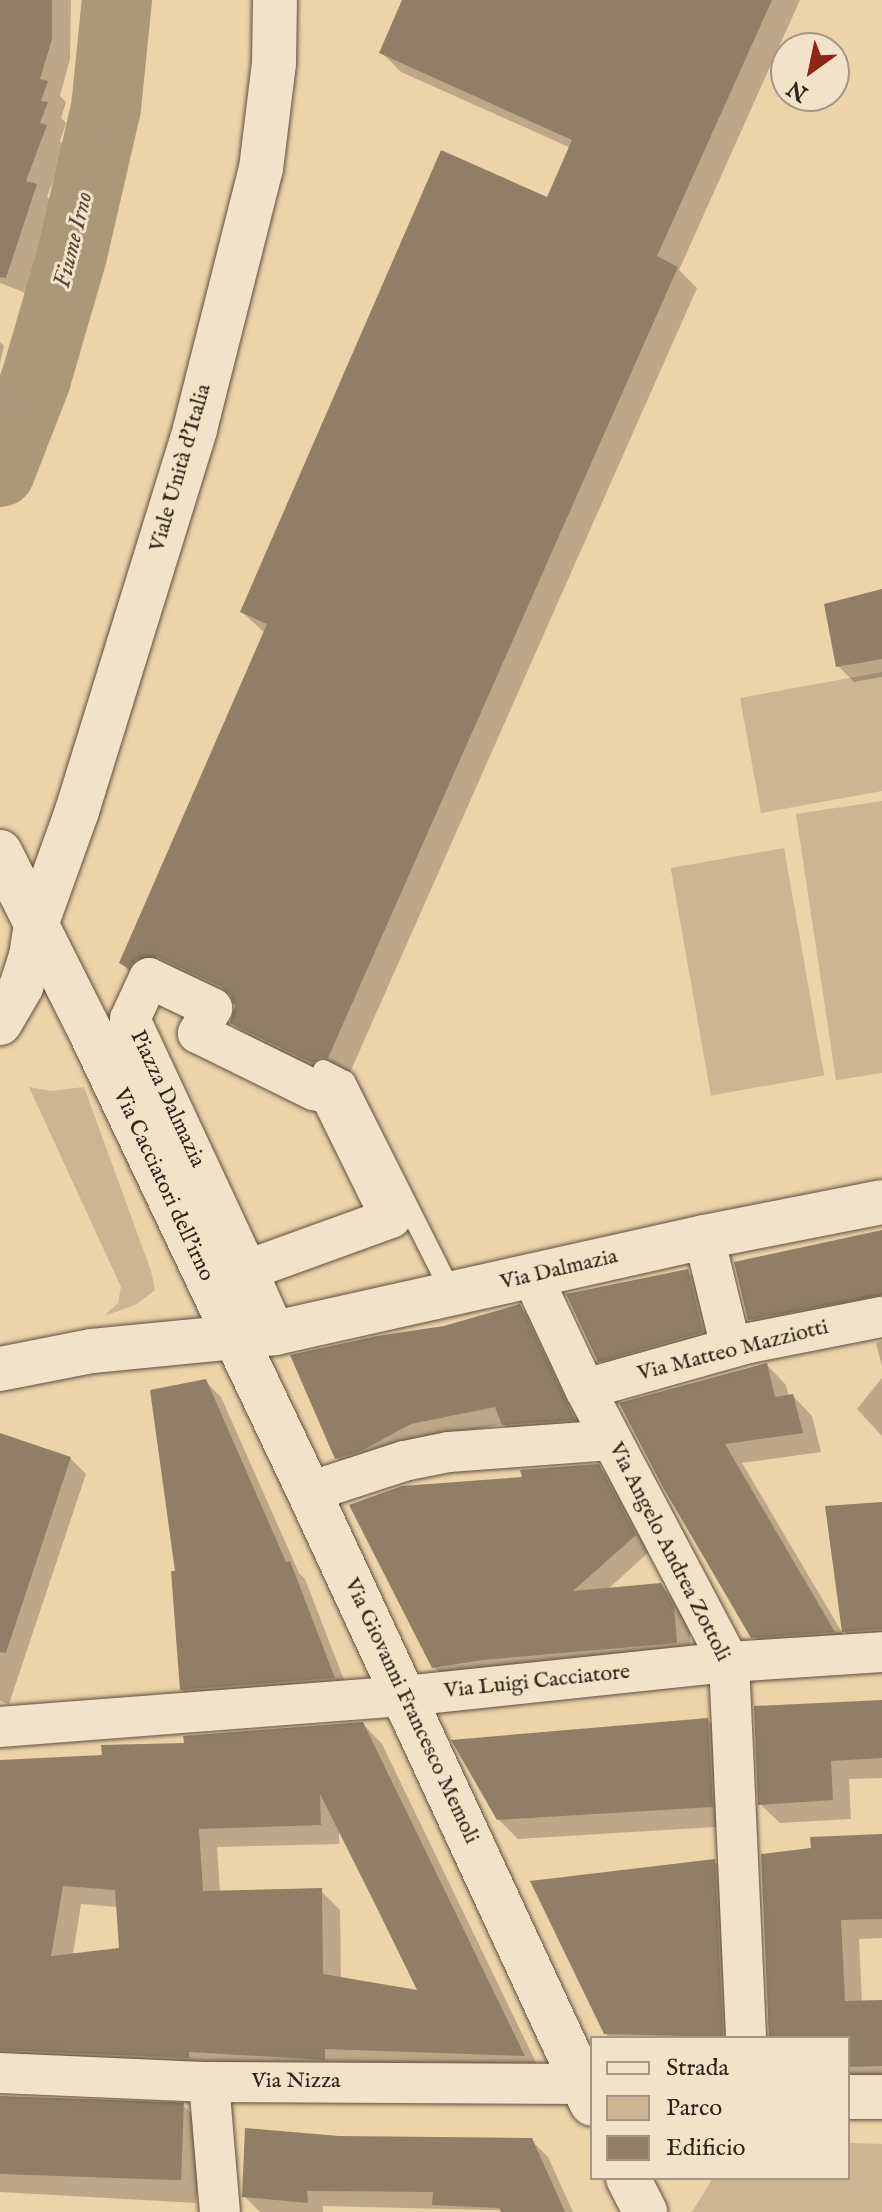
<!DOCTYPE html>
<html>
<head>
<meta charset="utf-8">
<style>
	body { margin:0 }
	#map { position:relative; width:882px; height:2212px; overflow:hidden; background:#ebd3aa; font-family:"IM FELL English",serif }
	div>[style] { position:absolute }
	.green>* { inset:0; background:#cbb592; transform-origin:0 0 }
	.shadow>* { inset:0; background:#0003 }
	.river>* { height:70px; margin:-35px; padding:0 35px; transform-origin:35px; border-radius:35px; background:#ab9879 }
	.building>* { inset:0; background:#917f65; transform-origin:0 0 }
	.roads { filter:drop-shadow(0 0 2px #5e503e) drop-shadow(0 0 2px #5e503e) }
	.lane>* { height:20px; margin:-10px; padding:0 10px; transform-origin:10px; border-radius:10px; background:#f2e2c8 }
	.street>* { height:40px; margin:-20px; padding:0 20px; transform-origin:20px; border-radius:20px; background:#f2e2c8 }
	.secondary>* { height:44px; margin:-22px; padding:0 22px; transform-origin:22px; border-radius:22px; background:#f2e2c8 }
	span { translate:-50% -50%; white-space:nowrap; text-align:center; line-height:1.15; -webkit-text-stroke:6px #f2e2c8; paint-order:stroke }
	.street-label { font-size:22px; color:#2f241a }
	.water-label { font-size:24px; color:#544736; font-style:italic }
	.legend { position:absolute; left:590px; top:2036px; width:260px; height:144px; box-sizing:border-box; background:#f2e2c8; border:2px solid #a49682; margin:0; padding:10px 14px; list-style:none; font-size:24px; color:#2f241a }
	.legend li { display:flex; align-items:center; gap:16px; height:40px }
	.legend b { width:40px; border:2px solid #a49682 }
	.north { position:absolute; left:770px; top:32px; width:80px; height:80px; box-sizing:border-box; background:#f2e2c8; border:2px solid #a49682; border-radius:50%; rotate:213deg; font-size:22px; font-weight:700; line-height:32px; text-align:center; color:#2f241a }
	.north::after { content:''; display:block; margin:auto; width:28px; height:36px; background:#8f2418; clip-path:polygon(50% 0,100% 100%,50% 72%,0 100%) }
</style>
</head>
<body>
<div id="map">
	<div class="green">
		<i style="clip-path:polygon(882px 672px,882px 791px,761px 813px,740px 698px)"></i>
		<i style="clip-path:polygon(882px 801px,882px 1073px,836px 1080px,796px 814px)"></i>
		<i style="left:784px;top:848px;width:231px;height:115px;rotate:80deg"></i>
		<i style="clip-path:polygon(29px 1087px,51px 1091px,84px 1087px,151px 1271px,155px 1290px,137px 1304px,104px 1316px,118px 1303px,121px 1287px)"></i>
		<i style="clip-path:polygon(848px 2143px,882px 2144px,882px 2212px,692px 2212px,713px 2178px,848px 2178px)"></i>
	</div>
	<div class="shadow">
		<i style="clip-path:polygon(0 0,71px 0,70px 59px,60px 96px,66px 102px,61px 118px,66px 123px,60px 141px,66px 147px,47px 197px,55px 205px,26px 293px,0 283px)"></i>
		<i style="clip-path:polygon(405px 0,800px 0,679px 270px,697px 288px,348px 1077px,333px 1082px,252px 1042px,232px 1023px,236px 1005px,180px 976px,141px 983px,121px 963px,265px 633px,242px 612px,548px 200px,571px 148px,401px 72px,382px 53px)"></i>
		<i style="clip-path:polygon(0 342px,4px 346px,0 363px)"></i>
		<i style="clip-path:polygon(882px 591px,882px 677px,854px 682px,838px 666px)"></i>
		<i style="clip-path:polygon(882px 1233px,882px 1316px,769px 1338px,750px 1319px)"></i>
		<i style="clip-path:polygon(687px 1271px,703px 1287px,718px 1347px,615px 1376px,599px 1360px)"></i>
		<i style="clip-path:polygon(519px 1306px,535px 1322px,589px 1435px,520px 1440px,503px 1424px,427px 1439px,352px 1474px,337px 1458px,444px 1328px)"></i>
		<i style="clip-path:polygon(882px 1341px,882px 1367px,876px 1343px)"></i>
		<i style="clip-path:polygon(767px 1365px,786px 1385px,789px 1397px,793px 1396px,812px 1416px,821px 1452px,742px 1463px,853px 1651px,773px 1656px,753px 1636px,622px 1405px)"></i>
		<i style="clip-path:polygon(882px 1378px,882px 1436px,857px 1409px)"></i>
		<i style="clip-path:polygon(205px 1381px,221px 1397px,299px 1573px,305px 1579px,349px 1693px,197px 1705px,181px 1689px,178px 1572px)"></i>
		<i style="clip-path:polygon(0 1438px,70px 1458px,86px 1474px,9px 1704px,0 1701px)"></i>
		<i style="clip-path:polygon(598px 1466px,614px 1482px,650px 1551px,607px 1590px,660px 1585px,677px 1601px,689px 1625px,692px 1658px,449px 1683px,434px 1667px,525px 1479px)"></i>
		<i style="clip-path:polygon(882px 1504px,882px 1649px,863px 1650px,844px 1631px)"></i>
		<i style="clip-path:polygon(882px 1702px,882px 1778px,849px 1779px,851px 1819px,780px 1823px,760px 1804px)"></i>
		<i style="clip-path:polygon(708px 1720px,727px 1739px,731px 1826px,518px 1839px,498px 1819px)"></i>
		<i style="clip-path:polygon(evenodd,363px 1724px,382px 1744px,542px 2075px,0 2084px,0 1762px,105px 1757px,363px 1724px,339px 1827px,421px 1992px,341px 1979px,340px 1910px,321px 1891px,220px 1892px,217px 1847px,339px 1844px,339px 1827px,363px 1724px,81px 1904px,118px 1907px,121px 1949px,73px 1955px,81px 1904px)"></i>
		<i style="clip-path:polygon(882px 1836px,882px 1938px,859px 1939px,862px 2003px,882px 2002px,882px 2085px,848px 2086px,848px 2038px,769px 2038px,763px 1856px)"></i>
		<i style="clip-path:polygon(714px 1861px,734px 1881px,741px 2038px,610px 2038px,605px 2033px)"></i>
		<i style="clip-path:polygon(0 2098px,184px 2106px,203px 2125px,196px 2203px,0 2192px)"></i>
		<i style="clip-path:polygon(339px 2138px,531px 2140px,548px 2157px,573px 2212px,323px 2206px,323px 2212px,260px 2212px,244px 2196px)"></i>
	</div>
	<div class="river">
		<i style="left:0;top:472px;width:100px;rotate:-68.8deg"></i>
		<i style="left:36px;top:379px;width:129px;rotate:-73.8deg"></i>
		<i style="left:72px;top:255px;width:151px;rotate:-77deg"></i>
		<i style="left:106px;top:108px;width:109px;rotate:-84.2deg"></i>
	</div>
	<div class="building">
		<i style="clip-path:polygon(0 0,52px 0,52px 39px,40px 79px,48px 81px,41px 101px,48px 102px,40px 123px,47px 125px,26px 181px,37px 184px,6px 278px,0 277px)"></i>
		<i style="clip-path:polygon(402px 0,772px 0,657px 256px,678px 267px,328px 1058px,321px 1057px,312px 1063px,230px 1023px,235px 1006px,231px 995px,222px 987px,158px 957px,137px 959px,128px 968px,119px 963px,267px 624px,240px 612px,441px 150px,547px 197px,572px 140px,379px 53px)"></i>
		<i style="clip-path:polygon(882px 589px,882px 659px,836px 667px,824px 604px)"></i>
		<i style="clip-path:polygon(882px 1230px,882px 1295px,748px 1320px,734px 1262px)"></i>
		<i style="clip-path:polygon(688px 1269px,703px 1332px,598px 1362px,566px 1294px)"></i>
		<i style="clip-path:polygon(520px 1304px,575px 1420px,502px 1425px,495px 1407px,411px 1424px,361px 1451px,335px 1459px,290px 1355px,377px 1336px,444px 1326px)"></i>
		<i style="clip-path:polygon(767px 1363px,775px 1397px,793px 1394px,803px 1433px,725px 1444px,835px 1632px,751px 1638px,664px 1489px,619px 1403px)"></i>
		<i style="clip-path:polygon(206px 1379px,286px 1562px,290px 1561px,335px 1678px,180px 1690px,171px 1571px,175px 1571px,150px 1390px)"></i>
		<i style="clip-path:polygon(0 1433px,71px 1457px,6px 1653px,0 1652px)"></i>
		<i style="clip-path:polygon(599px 1464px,636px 1535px,573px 1591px,661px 1583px,674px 1607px,677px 1643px,483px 1660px,432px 1668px,349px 1505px,402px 1486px,522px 1477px,520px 1470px)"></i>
		<i style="clip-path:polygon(882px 1502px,882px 1629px,842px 1632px,825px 1506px)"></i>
		<i style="clip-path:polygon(882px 1700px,882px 1758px,831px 1761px,833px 1800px,758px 1805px,754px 1706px)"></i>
		<i style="clip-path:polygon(708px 1718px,713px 1807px,497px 1820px,451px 1740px)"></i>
		<i style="clip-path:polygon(evenodd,363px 1722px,525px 2056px,325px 2049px,325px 2060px,189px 2052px,189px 2058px,0 2050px,0 1760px,102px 1755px,101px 1745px,184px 1743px,183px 1736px,363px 1722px,320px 1794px,377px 1908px,417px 1990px,323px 1974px,322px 1888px,203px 1891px,199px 1829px,321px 1825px,320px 1794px,363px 1722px,63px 1886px,115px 1890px,119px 1948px,51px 1956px,63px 1886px)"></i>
		<i style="clip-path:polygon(882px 1834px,882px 1919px,841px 1920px,845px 2001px,882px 2000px,882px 2066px,848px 2067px,848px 2038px,769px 2038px,761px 1854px,811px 1848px,810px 1837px)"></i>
		<i style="clip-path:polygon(715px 1859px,723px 2037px,604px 2034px,530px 1881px)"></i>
		<i style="left:0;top:2096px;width:184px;height:78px;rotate:2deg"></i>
		<i style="clip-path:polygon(245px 2128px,339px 2136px,532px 2138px,565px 2212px,501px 2212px,499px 2208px,432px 2205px,433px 2192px,307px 2191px,308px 2203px,242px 2197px)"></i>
	</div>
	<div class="roads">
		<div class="lane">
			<i style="left:323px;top:1070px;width:25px;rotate:27deg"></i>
			<i style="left:345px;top:1081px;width:238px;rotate:63.3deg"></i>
		</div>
		<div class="street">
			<i style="left:149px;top:978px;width:70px;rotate:25.5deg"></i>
			<i style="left:212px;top:1008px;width:29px;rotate:119deg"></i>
			<i style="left:198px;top:1033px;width:129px;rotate:26.2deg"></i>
			<i style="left:314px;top:1090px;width:16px;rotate:14deg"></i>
			<i style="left:330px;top:1094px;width:138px;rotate:63.8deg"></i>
			<i style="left:391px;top:1218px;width:153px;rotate:160.1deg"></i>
			<i style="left:247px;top:1270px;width:277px;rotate:-115deg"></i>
			<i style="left:130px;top:1019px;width:45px;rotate:-65.1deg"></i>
			<i style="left:704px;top:1237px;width:114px;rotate:76.3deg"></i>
			<i style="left:247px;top:1270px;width:69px;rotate:66deg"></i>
			<i style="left:532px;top:1276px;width:125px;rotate:64.9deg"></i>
			<i style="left:585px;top:1389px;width:309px;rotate:62.2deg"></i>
			<i style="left:729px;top:1662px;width:376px;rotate:87.4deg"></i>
			<i style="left:585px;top:1389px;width:170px;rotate:-15.7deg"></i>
			<i style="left:749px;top:1343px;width:136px;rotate:-11.1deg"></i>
			<i style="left:309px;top:1492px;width:100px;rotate:-18.1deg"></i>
			<i style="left:404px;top:1461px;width:46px;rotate:-11.3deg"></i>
			<i style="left:449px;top:1452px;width:163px;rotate:-4.2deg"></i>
			<i style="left:0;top:1727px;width:406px;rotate:-4.4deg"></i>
			<i style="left:405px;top:1696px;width:326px;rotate:-6deg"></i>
			<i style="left:729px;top:1662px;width:153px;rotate:-3.7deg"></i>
			<i style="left:0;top:2073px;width:209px;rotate:2.5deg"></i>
			<i style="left:209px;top:2082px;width:373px;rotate:0.3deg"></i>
			<i style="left:209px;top:2082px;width:130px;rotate:85.2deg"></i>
		</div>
		<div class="secondary">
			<i style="left:0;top:852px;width:200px;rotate:63.3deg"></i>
			<i style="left:90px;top:1031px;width:510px;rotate:64.59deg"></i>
			<i style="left:309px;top:1492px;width:674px;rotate:65.18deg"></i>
			<i style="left:0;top:1023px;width:42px;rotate:-59.7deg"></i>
			<i style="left:21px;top:987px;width:33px;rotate:-72deg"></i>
			<i style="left:31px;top:956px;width:31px;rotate:-81deg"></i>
			<i style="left:36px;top:925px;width:121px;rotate:-70.2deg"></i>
			<i style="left:77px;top:811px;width:400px;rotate:-72.8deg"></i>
			<i style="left:195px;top:429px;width:268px;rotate:-75.8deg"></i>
			<i style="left:261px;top:169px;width:107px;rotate:-83deg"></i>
			<i style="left:274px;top:63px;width:63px;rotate:-89.1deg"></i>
			<i style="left:0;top:1369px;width:94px;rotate:-11.1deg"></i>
			<i style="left:92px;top:1351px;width:184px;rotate:-5.6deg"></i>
			<i style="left:275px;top:1333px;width:440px;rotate:-12.6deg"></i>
			<i style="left:704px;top:1237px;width:181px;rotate:-11.1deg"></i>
			<i style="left:848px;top:2097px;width:34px"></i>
			<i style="left:628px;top:2178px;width:38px;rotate:63deg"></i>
		</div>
	</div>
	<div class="street-label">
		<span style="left:181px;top:468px;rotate:-74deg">Viale Unità d'Italia</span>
		<span style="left:167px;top:1099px;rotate:65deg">Piazza Dalmazia</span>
		<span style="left:163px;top:1185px;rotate:65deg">Via Cacciatori dell'irno</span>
		<span style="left:559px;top:1270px;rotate:-13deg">Via Dalmazia</span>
		<span style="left:733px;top:1351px;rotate:-14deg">Via Matteo Mazziotti</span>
		<span style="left:669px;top:1552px;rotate:63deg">Via Angelo Andrea Zottoli</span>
		<span style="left:537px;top:1682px;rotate:-6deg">Via Luigi Cacciatore</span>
		<span style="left:411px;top:1711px;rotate:65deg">Via Giovanni Francesco Memoli</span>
		<span style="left:296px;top:2082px">Via Nizza</span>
	</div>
	<div class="water-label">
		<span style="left:74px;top:240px;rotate:-76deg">Fiume Irno</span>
	</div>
	<ul class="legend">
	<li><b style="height:10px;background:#f2e2c8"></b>Strada</li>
	<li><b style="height:22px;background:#cbb592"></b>Parco</li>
	<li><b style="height:22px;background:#917f65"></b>Edificio</li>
	</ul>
	<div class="north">N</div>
</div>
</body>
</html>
